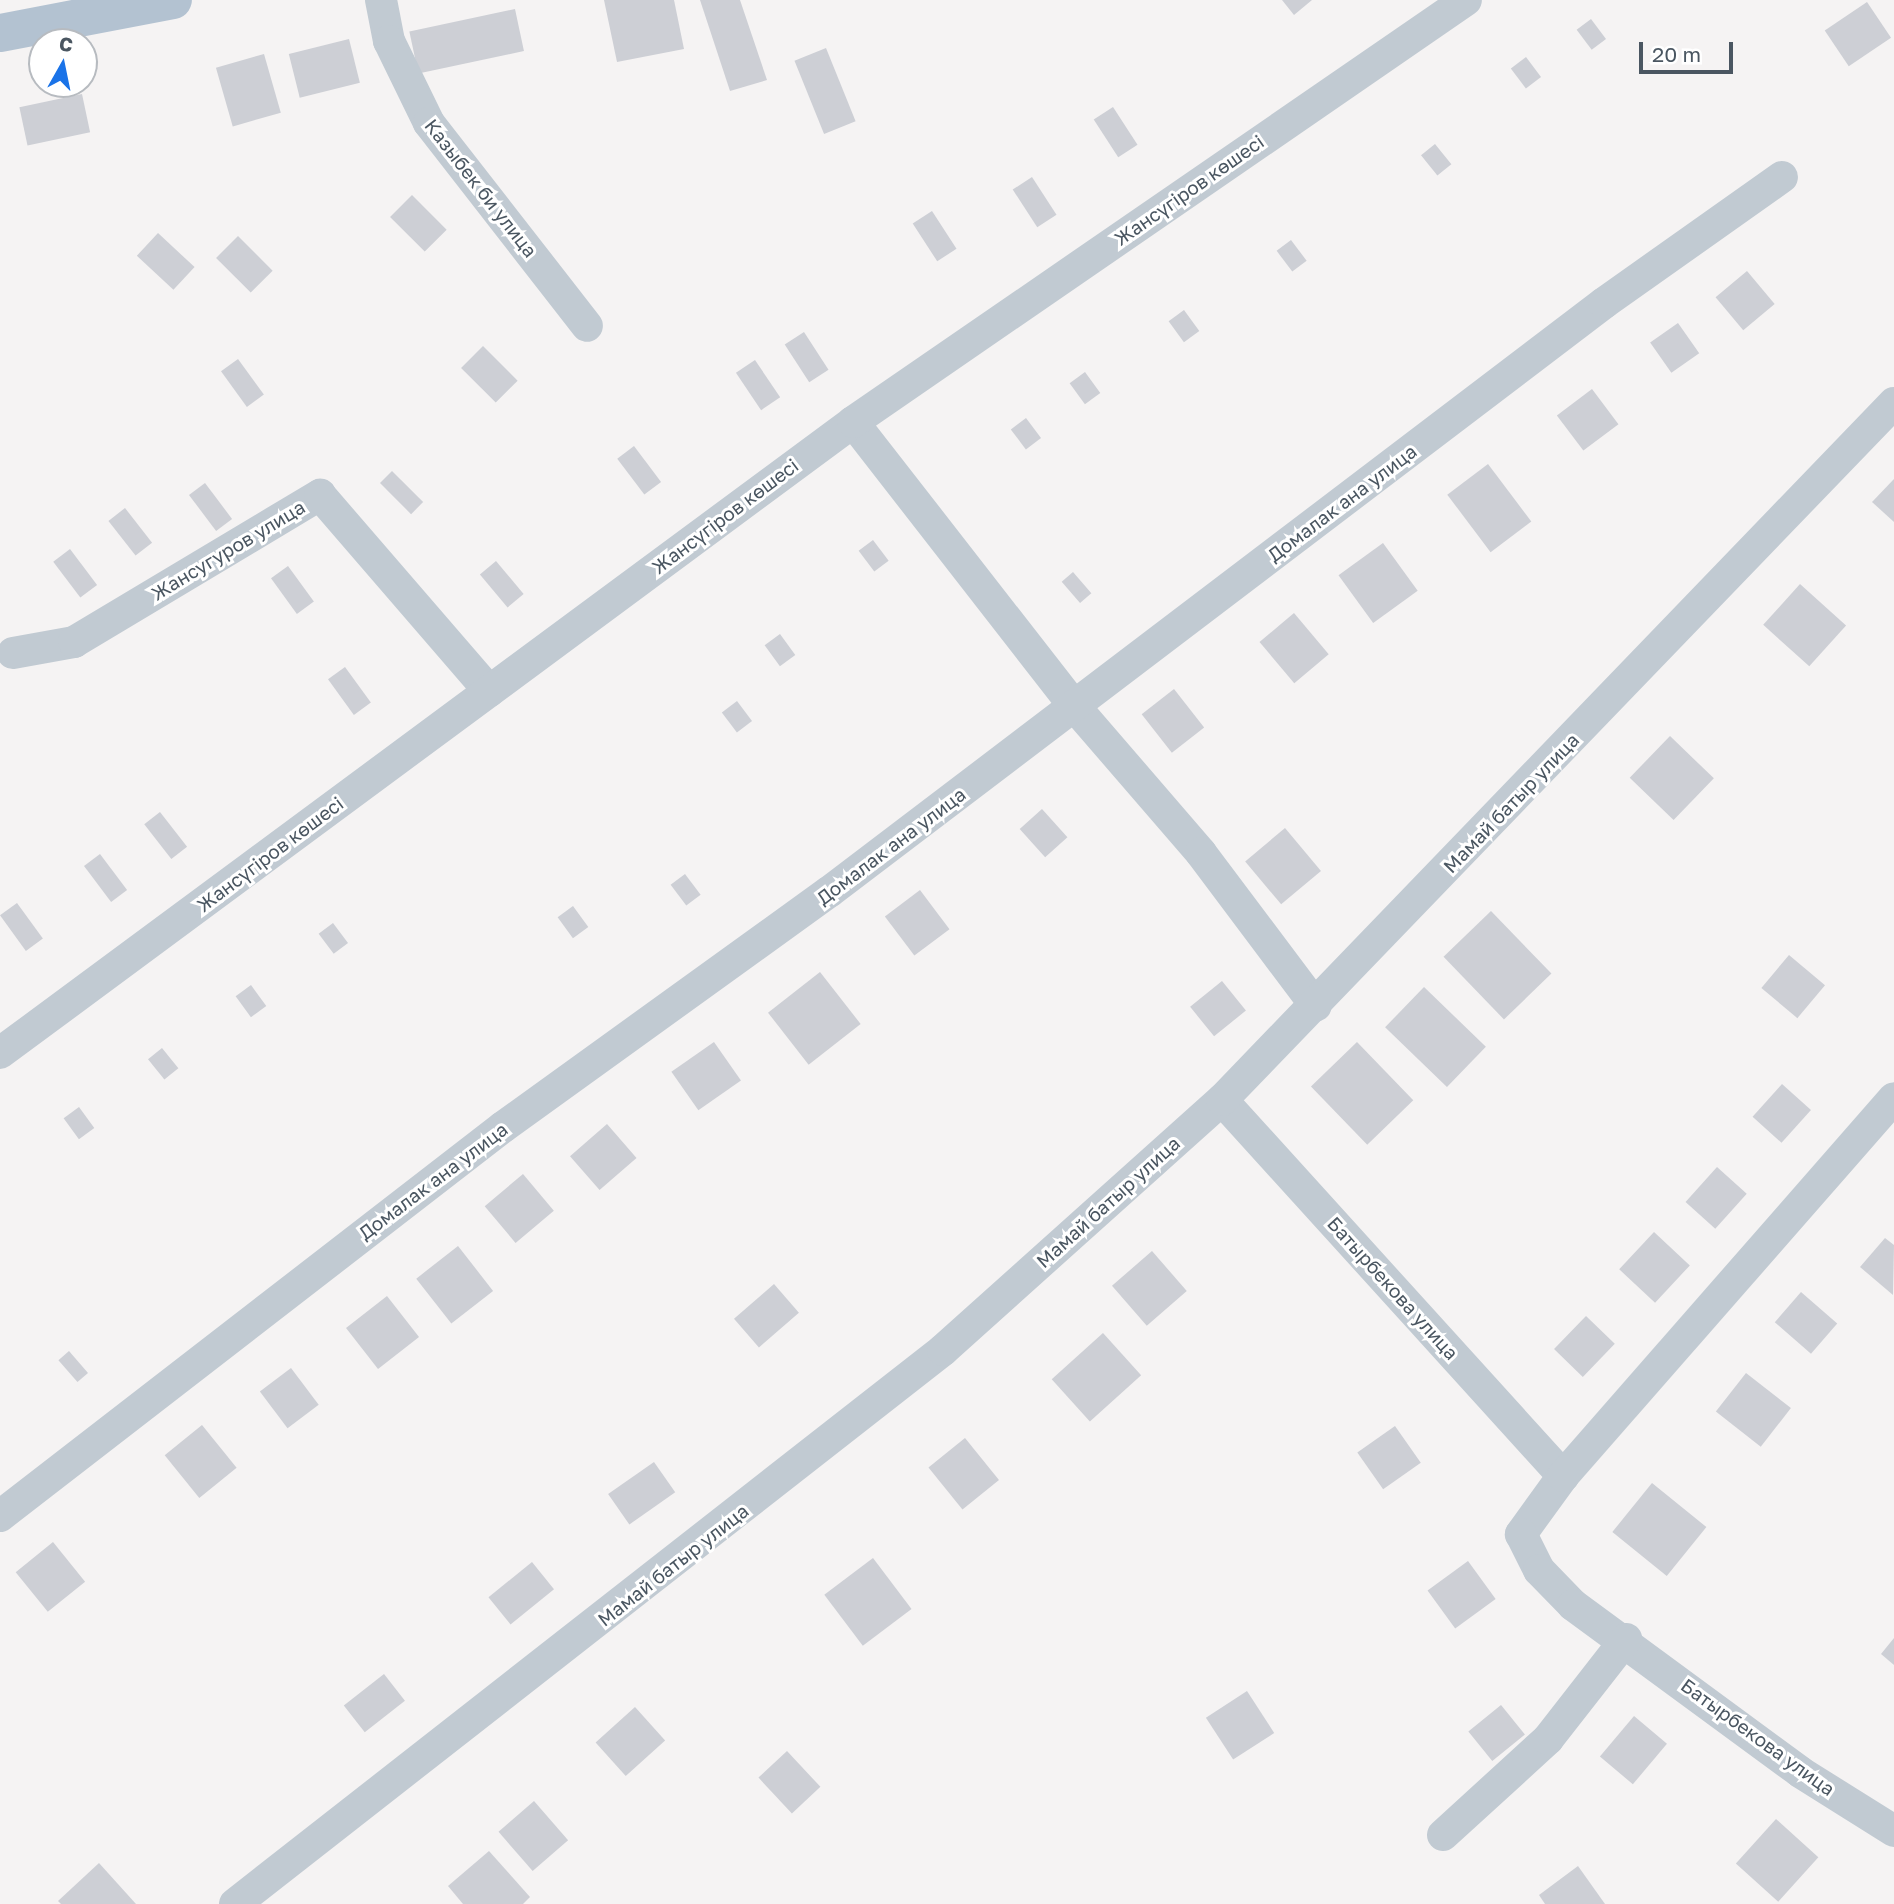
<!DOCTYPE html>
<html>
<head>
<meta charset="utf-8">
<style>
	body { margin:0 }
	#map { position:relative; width:1894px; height:1904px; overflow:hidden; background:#f5f3f3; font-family:"Golos Text",sans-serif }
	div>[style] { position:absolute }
	.building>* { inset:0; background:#cdcfd5; transform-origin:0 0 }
	.minor>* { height:32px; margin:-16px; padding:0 16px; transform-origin:16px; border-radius:16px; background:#c1cad2 }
	.major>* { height:38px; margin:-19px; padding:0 19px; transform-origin:19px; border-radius:19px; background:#b3c2d1 }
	span { translate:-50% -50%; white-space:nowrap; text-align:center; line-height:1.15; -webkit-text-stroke:6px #fff; paint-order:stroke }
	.street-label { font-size:19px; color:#4a5661 }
	.north { position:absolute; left:28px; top:28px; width:70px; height:70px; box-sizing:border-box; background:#fff; border:2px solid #b7bbc0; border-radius:50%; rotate:9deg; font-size:19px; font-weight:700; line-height:28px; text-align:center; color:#4a5661 }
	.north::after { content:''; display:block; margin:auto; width:24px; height:32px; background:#1a73e8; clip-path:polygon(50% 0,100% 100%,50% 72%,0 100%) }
	.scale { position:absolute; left:1639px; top:42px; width:94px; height:32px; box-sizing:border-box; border:4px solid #4a5661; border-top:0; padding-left:9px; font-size:21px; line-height:24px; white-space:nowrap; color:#4a5661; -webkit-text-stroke:5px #fff; paint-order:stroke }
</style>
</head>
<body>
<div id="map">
	<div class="building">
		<i style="clip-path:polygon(604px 0,674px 0,684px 49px,617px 62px)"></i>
		<i style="clip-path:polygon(700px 0,740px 0,767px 80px,730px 91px)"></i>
		<i style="clip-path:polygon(1282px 0,1312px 0,1294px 15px)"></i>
		<i style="left:1867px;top:2px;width:43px;height:51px;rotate:56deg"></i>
		<i style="left:515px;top:9px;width:43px;height:108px;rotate:78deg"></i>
		<i style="left:1591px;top:19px;width:25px;height:18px;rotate:53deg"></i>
		<i style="left:349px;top:39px;width:45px;height:62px;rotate:76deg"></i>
		<i style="left:826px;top:48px;width:79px;height:34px;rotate:68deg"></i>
		<i style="left:264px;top:54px;width:61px;height:50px;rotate:74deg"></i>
		<i style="left:1526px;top:57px;width:25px;height:19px;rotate:53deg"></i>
		<i style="left:82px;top:94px;width:39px;height:64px;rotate:78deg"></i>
		<i style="left:1113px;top:107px;width:45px;height:23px;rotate:57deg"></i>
		<i style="left:1435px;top:144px;width:26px;height:18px;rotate:51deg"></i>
		<i style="left:1032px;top:177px;width:45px;height:23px;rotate:57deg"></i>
		<i style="left:412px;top:195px;width:49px;height:31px;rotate:45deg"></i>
		<i style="left:932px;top:211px;width:45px;height:23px;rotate:57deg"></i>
		<i style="left:158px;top:233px;width:50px;height:31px;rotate:43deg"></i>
		<i style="left:238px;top:236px;width:49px;height:31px;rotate:45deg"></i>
		<i style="left:1291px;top:240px;width:26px;height:18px;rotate:53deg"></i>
		<i style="left:1747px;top:271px;width:43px;height:41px;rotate:50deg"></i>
		<i style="left:1184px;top:310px;width:26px;height:19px;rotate:54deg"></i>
		<i style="left:1678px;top:323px;width:37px;height:34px;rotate:55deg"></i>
		<i style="left:804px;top:332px;width:45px;height:23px;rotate:57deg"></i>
		<i style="left:483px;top:346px;width:49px;height:31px;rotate:45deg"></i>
		<i style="left:238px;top:359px;width:44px;height:21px;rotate:54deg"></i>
		<i style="left:755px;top:360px;width:45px;height:23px;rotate:56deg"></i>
		<i style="left:1085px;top:372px;width:26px;height:19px;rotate:54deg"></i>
		<i style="left:1592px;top:389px;width:44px;height:44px;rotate:53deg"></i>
		<i style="left:1026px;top:418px;width:25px;height:19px;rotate:53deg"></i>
		<i style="left:634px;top:446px;width:45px;height:21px;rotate:53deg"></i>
		<i style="left:1488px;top:464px;width:72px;height:51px;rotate:53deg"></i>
		<i style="left:392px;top:471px;width:44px;height:17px;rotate:45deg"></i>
		<i style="clip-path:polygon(1894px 479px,1894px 522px,1872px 502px)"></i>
		<i style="left:205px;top:483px;width:45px;height:20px;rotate:53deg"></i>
		<i style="left:125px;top:508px;width:44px;height:21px;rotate:52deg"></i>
		<i style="left:873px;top:540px;width:26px;height:18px;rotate:53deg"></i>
		<i style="left:1383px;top:543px;width:59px;height:55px;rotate:54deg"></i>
		<i style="left:70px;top:549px;width:45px;height:21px;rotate:53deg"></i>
		<i style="left:496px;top:561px;width:43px;height:21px;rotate:50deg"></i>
		<i style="left:288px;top:566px;width:44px;height:21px;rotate:54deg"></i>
		<i style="left:1073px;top:572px;width:28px;height:15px;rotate:49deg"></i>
		<i style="left:1800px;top:584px;width:62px;height:55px;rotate:42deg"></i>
		<i style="left:1294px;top:613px;width:54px;height:45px;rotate:50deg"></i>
		<i style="left:780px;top:634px;width:26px;height:19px;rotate:54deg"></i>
		<i style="left:345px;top:667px;width:44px;height:21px;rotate:54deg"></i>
		<i style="left:1174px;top:689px;width:49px;height:41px;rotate:52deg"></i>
		<i style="left:737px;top:701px;width:25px;height:19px;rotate:53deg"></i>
		<i style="left:1670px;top:736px;width:61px;height:58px;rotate:44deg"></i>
		<i style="left:1042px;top:809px;width:38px;height:30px;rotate:48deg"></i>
		<i style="left:160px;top:812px;width:44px;height:20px;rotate:52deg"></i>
		<i style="left:1285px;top:828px;width:56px;height:52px;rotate:50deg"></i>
		<i style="left:100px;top:854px;width:45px;height:20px;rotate:53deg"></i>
		<i style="left:685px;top:874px;width:26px;height:18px;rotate:53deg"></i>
		<i style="left:920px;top:890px;width:49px;height:44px;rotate:53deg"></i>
		<i style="left:17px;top:903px;width:44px;height:21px;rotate:54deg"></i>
		<i style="left:573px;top:906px;width:26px;height:19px;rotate:54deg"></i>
		<i style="left:1491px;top:911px;width:87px;height:66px;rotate:46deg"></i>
		<i style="left:333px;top:923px;width:25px;height:18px;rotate:53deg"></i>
		<i style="left:1789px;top:955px;width:47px;height:43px;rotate:40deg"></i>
		<i style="left:820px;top:972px;width:66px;height:66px;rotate:52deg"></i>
		<i style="left:1222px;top:981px;width:38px;height:41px;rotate:51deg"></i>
		<i style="left:251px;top:985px;width:26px;height:19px;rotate:54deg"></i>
		<i style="left:1424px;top:987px;width:86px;height:56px;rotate:44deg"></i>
		<i style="left:714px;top:1042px;width:47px;height:52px;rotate:55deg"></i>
		<i style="left:1357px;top:1042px;width:81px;height:64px;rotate:46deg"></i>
		<i style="left:162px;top:1048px;width:26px;height:18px;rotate:51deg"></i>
		<i style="left:1782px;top:1084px;width:39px;height:44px;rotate:42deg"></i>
		<i style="left:79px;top:1107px;width:26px;height:19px;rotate:54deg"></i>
		<i style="left:607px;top:1124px;width:45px;height:49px;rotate:49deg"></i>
		<i style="left:1717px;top:1167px;width:40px;height:47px;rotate:42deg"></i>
		<i style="left:523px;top:1174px;width:48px;height:50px;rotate:50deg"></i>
		<i style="left:1654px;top:1232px;width:49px;height:51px;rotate:43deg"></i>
		<i style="clip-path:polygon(1885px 1238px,1894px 1245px,1893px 1295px,1860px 1267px)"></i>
		<i style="left:458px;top:1246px;width:57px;height:53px;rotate:52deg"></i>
		<i style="left:1152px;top:1251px;width:53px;height:53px;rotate:49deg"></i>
		<i style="left:774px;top:1284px;width:38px;height:53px;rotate:49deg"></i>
		<i style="left:1801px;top:1292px;width:48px;height:40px;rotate:41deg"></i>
		<i style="left:387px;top:1296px;width:52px;height:52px;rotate:52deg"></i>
		<i style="left:1586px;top:1316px;width:40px;height:46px;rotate:44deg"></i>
		<i style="left:1103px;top:1333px;width:57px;height:69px;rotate:48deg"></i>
		<i style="left:69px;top:1351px;width:29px;height:14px;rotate:49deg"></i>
		<i style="left:291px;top:1368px;width:46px;height:39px;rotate:53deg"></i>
		<i style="left:1746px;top:1373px;width:57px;height:49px;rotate:38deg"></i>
		<i style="left:202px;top:1425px;width:55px;height:48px;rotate:51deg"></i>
		<i style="left:1395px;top:1426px;width:45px;height:46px;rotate:55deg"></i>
		<i style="left:965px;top:1438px;width:54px;height:47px;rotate:51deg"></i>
		<i style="left:654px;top:1462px;width:37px;height:56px;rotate:55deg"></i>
		<i style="left:1652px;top:1483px;width:70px;height:63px;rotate:39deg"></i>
		<i style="left:53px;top:1542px;width:51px;height:48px;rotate:51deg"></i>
		<i style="left:873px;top:1558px;width:64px;height:61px;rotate:53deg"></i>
		<i style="left:1468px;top:1561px;width:47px;height:50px;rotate:54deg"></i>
		<i style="left:532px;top:1562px;width:35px;height:56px;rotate:51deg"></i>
		<i style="clip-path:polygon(1894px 1638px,1894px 1665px,1881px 1654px)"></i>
		<i style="left:384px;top:1674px;width:34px;height:51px;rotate:52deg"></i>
		<i style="left:1247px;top:1691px;width:50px;height:49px;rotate:57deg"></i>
		<i style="left:1501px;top:1705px;width:38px;height:42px;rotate:51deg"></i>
		<i style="left:635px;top:1707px;width:45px;height:53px;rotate:48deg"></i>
		<i style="left:1634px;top:1716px;width:43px;height:53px;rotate:40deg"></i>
		<i style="left:787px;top:1751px;width:49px;height:39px;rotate:47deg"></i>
		<i style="left:534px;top:1801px;width:52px;height:47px;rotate:49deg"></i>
		<i style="left:1776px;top:1819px;width:57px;height:60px;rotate:42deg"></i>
		<i style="clip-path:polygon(489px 1851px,530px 1897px,523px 1904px,463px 1904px,448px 1886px)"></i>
		<i style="clip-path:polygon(99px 1863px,136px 1904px,61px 1904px,58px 1901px)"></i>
		<i style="clip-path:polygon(1578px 1866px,1605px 1904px,1545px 1904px,1539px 1895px)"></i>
	</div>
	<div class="minor">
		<i style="left:381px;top:0;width:42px;rotate:79deg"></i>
		<i style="left:389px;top:41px;width:91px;rotate:64deg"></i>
		<i style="left:429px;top:123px;width:257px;rotate:52.1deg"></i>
		<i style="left:853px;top:422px;width:363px;rotate:52.1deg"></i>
		<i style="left:1076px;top:708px;width:191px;rotate:49.2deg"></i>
		<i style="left:1201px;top:853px;width:191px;rotate:53.1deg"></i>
		<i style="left:13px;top:653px;width:62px;rotate:-10.2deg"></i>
		<i style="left:74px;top:642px;width:287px;rotate:-30.9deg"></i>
		<i style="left:320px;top:495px;width:259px;rotate:49.2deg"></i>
		<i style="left:0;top:1053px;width:1061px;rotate:-36.49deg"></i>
		<i style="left:853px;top:422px;width:744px;rotate:-34.54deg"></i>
		<i style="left:1222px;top:1100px;width:508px;rotate:47.79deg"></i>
		<i style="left:1563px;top:1476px;width:72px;rotate:125.9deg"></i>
		<i style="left:1521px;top:1534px;width:40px;rotate:63.4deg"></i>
		<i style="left:1539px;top:1570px;width:49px;rotate:45.8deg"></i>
		<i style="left:1573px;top:1605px;width:282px;rotate:36.3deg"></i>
		<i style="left:1800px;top:1772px;width:111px;rotate:32.1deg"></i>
		<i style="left:1563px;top:1476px;width:502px;rotate:-48.79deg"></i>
		<i style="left:0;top:1516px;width:636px;rotate:-37.72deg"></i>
		<i style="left:503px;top:1127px;width:402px;rotate:-35.8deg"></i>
		<i style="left:829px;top:892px;width:973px;rotate:-37.23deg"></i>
		<i style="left:1604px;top:303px;width:218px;rotate:-35.3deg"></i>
		<i style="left:1443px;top:1835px;width:142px;rotate:-42.4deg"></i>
		<i style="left:1548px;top:1739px;width:127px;rotate:-52deg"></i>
		<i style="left:235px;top:1904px;width:899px;rotate:-38.04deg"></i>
		<i style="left:943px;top:1350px;width:375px;rotate:-41.9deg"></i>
		<i style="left:1222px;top:1100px;width:968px;rotate:-46.05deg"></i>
	</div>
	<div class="major">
		<i style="left:0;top:33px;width:176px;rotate:-10.8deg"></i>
	</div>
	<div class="street-label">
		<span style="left:481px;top:188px;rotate:52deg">Казыбек би улица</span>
		<span style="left:1189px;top:190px;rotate:-35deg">Жансүгіров көшесі</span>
		<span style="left:1342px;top:503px;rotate:-37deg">Домалак ана улица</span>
		<span style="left:725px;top:516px;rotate:-37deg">Жансүгіров көшесі</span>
		<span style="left:228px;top:550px;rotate:-31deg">Жансугуров улица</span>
		<span style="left:1511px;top:803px;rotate:-46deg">Мамай батыр улица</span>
		<span style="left:891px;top:846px;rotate:-37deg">Домалак ана улица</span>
		<span style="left:270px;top:854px;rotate:-37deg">Жансүгіров көшесі</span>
		<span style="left:433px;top:1181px;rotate:-37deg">Домалак ана улица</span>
		<span style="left:1108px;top:1202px;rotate:-42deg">Мамай батыр улица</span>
		<span style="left:1393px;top:1288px;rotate:48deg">Батырбекова улица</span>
		<span style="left:673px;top:1565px;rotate:-38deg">Мамай батыр улица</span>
		<span style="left:1758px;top:1737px;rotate:36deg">Батырбекова улица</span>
	</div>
	<div class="north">С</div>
	<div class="scale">20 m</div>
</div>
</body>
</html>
